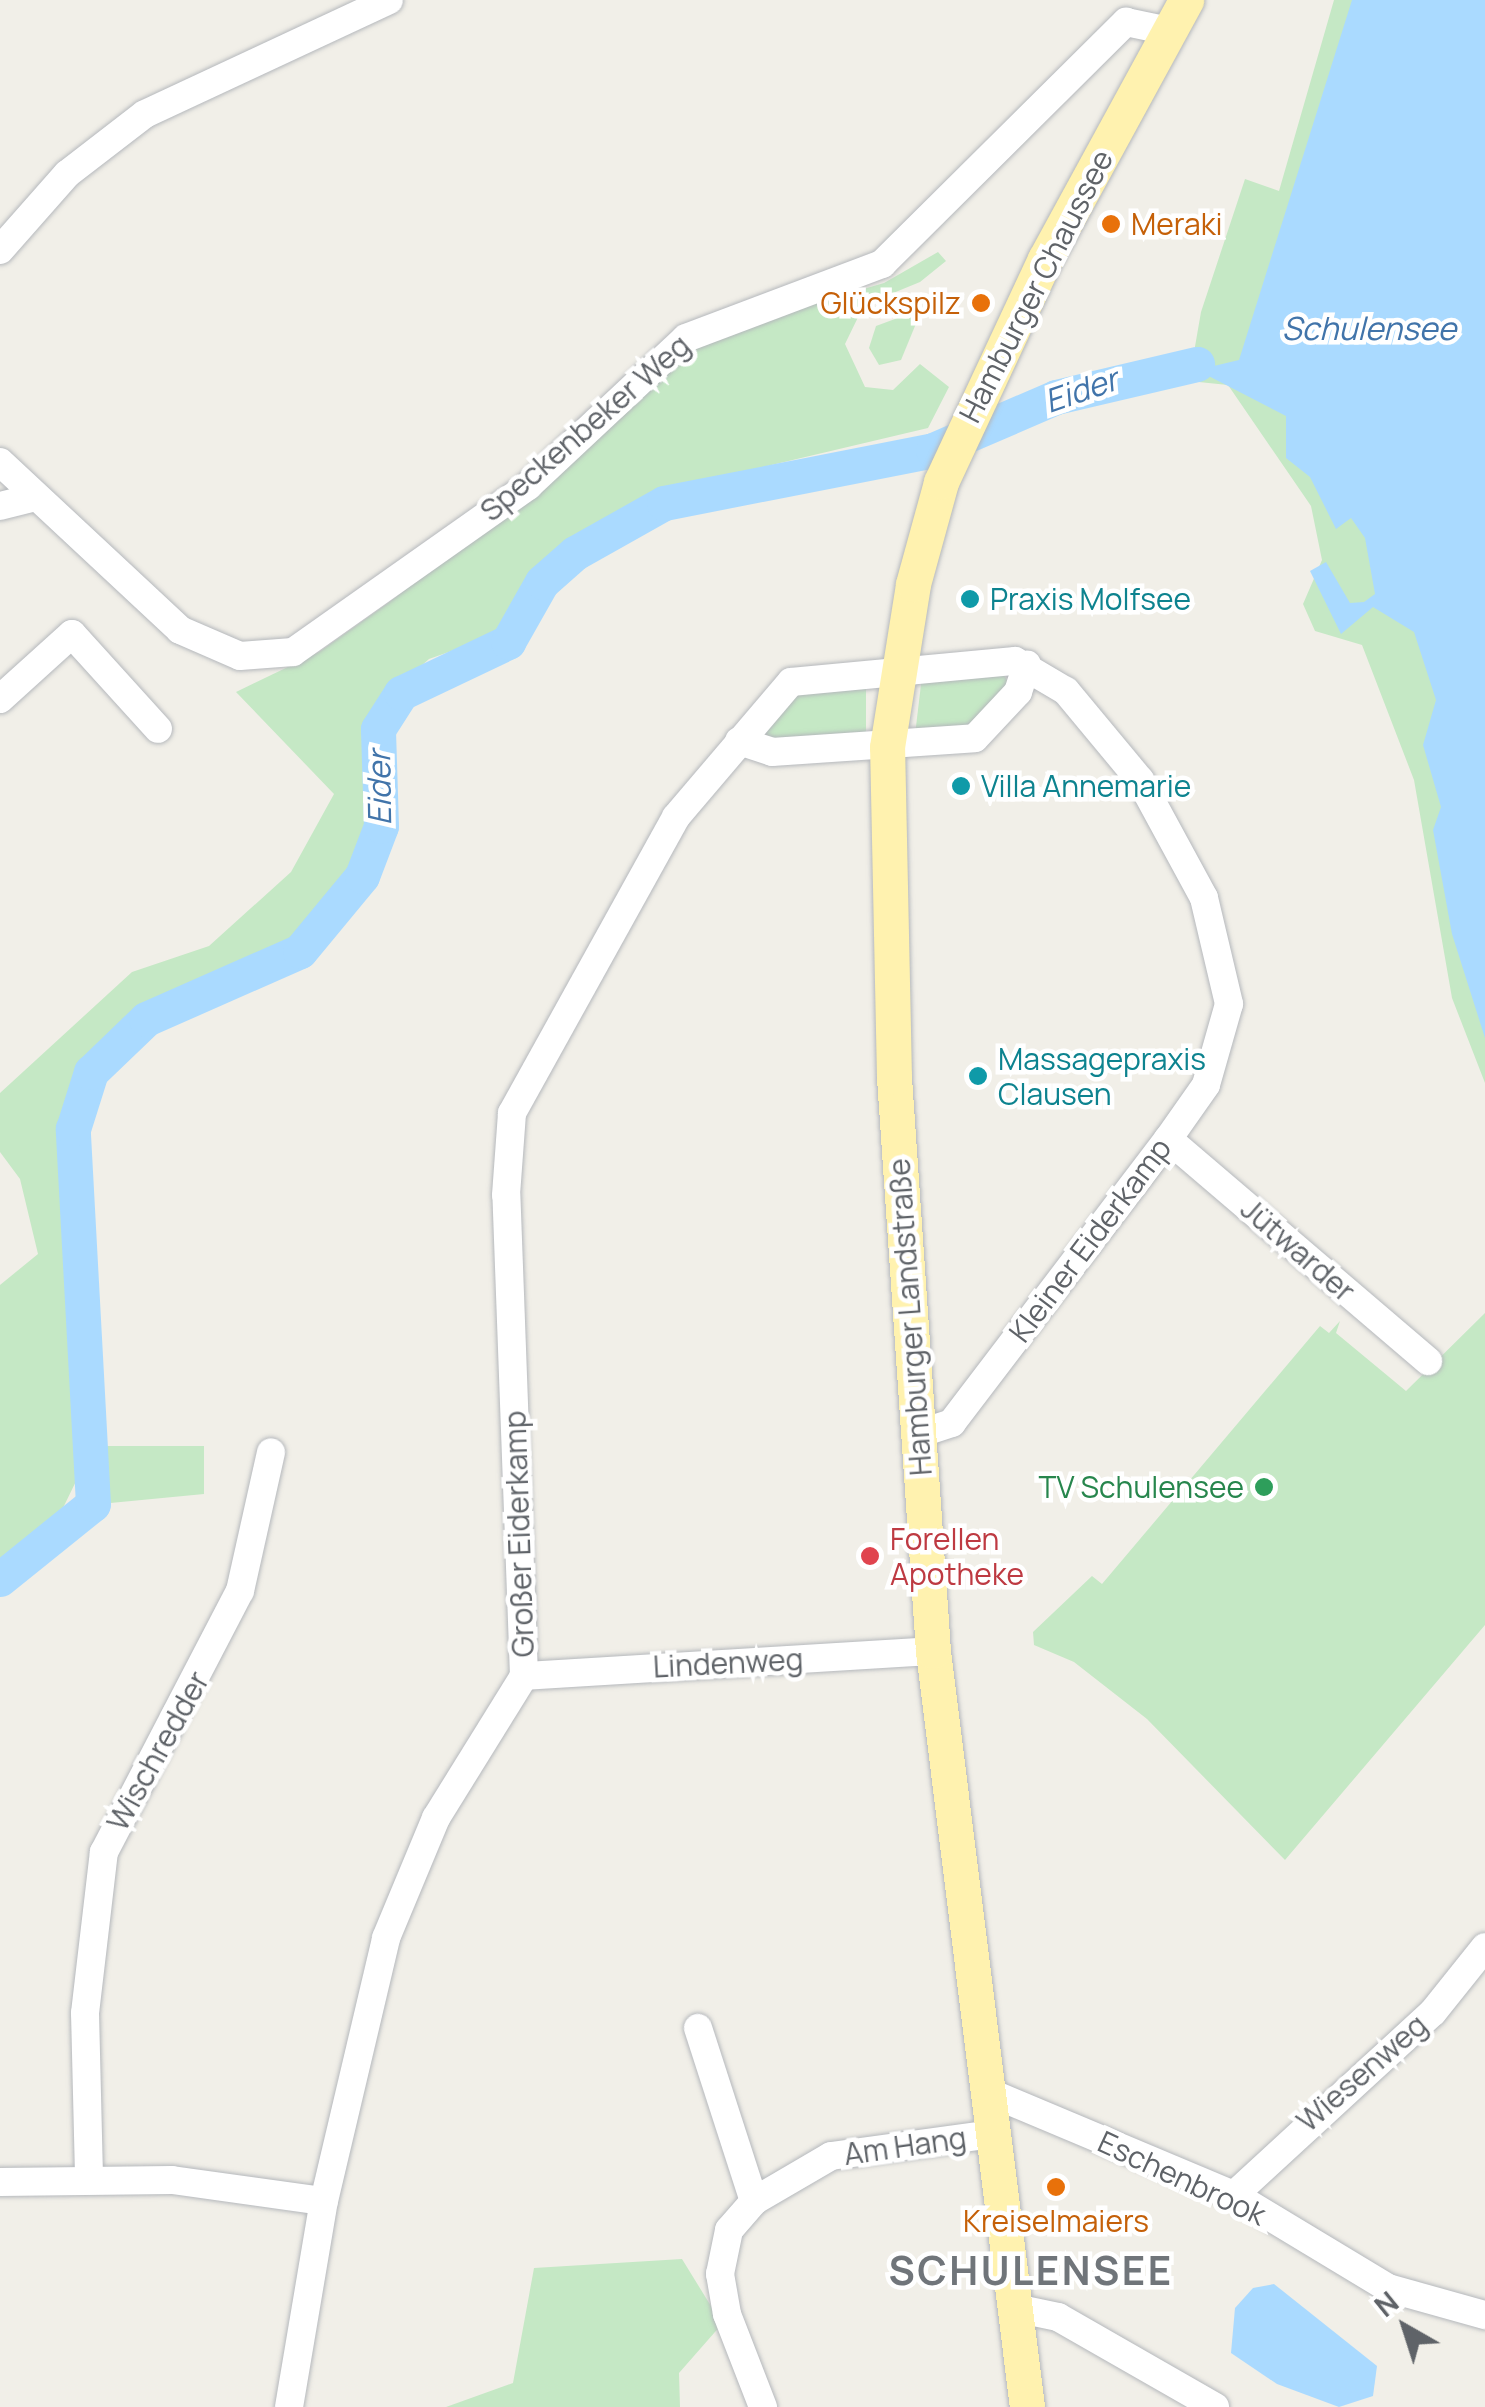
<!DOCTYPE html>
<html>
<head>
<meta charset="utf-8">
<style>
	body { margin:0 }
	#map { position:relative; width:1485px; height:2407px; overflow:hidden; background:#f1efe8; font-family:Manrope,sans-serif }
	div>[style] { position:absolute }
	.green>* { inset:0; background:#c5e8c5 }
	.water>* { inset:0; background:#aadaff }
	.river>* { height:35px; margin:-17.5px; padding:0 17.5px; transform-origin:17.5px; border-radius:17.5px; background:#aadaff }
	.roads { filter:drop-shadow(0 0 2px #b5b8bc) drop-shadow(0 0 2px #b5b8bc) }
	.minor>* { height:28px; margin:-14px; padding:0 14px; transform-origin:14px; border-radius:14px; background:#fff }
	.major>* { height:35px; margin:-17.5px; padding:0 17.5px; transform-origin:17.5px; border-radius:17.5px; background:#fff2af }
	.dots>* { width:28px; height:28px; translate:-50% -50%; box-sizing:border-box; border:5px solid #fff; border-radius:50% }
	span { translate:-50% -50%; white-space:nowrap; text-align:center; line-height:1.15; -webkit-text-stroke:9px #fff; paint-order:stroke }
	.food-label { font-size:30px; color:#c56008 }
	.left { translate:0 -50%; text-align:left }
	.right { translate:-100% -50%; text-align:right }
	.street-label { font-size:30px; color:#5f6368 }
	.culture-label { font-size:30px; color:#0d838f }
	.leisure-label { font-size:30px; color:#27864d }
	.health-label { font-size:30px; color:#be3a42 }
	.water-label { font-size:32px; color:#4174aa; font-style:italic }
	.district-label { font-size:40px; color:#70757a; font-weight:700; letter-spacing:2.5px }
	.north { position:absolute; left:1355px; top:2277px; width:100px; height:100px; -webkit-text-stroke:8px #fff; paint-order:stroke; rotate:321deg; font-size:28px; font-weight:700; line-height:40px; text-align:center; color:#5f6368 }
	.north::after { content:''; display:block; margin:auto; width:35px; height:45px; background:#5f6368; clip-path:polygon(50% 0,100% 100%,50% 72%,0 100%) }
</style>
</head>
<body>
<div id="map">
	<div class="green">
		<i style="clip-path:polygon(1334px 0,1485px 0,1485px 1083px,1452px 998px,1414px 780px,1362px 645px,1315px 631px,1303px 604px,1322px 560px,1311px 506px,1228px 385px,1189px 381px,1201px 312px,1245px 179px,1279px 191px)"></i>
		<i style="clip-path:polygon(938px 252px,946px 261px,920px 282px,864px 305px,845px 344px,865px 387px,893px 390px,920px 364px,949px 387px,928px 428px,661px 491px,539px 566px,502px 633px,429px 659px,379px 703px,363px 733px,371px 836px,330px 899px,293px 938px,145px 1005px,82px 1063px,60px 1168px,81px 1471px,62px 1510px,0 1561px,0 1285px,38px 1254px,20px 1179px,0 1152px,0 1093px,132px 972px,209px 946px,291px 872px,334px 794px,236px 692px,319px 652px,388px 603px,532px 493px,673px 361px,722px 330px,884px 283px)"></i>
		<i style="clip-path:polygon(922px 309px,901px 360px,879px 365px,869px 348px,876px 326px)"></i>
		<i style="clip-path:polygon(1004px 675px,1009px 684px,984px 724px,915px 735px,922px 676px)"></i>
		<i style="clip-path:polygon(866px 679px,866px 739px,760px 739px,788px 694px)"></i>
		<i style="clip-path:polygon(1485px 1313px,1485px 1625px,1285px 1860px,1147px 1719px,1074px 1662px,1034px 1645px,1033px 1632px,1092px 1576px,1102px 1584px,1320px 1326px,1329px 1333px,1340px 1321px,1336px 1333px,1406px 1391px)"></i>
		<i style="clip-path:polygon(100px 1446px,204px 1446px,204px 1494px,100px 1504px)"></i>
		<i style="clip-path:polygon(682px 2259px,722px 2324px,679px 2373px,680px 2407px,446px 2407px,513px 2383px,534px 2268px)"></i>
	</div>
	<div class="water">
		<i style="clip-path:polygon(1352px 0,1485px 0,1485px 1038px,1452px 934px,1433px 830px,1441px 807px,1423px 745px,1436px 700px,1414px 632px,1373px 607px,1341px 634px,1310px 571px,1326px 562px,1350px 603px,1364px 602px,1375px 594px,1365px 538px,1351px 518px,1336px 529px,1310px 477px,1286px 458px,1286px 416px,1197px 370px,1239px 360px)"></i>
		<i style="clip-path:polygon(1274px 2284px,1377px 2366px,1373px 2396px,1339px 2407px,1277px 2384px,1231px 2353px,1235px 2308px,1253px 2288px)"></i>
	</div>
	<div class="river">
		<i style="left:0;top:1579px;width:119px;rotate:-38.9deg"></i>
		<i style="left:93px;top:1504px;width:376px;rotate:-93.1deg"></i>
		<i style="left:73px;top:1129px;width:60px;rotate:-72.5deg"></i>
		<i style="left:91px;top:1072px;width:76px;rotate:-43.9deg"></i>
		<i style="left:146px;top:1019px;width:168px;rotate:-23.8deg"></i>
		<i style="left:300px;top:951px;width:97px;rotate:-50.4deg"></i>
		<i style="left:362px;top:876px;width:53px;rotate:-69.2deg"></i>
		<i style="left:381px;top:826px;width:97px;rotate:-91.8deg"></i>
		<i style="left:378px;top:729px;width:43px;rotate:-57.4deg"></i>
		<i style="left:401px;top:693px;width:119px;rotate:-25.5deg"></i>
		<i style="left:508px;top:642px;width:69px;rotate:-60.5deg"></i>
		<i style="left:542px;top:582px;width:44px;rotate:-41.3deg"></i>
		<i style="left:575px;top:553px;width:102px;rotate:-29.3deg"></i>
		<i style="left:664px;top:503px;width:274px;rotate:-11.1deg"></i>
		<i style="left:933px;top:450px;width:134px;rotate:-23.3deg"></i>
		<i style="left:1056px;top:397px;width:145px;rotate:-13.2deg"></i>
	</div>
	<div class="roads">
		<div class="minor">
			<i style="left:0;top:250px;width:101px;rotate:-48.6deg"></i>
			<i style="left:67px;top:174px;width:98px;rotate:-37.6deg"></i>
			<i style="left:145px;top:114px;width:269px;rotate:-25deg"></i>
			<i style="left:0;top:462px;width:246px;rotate:43deg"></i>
			<i style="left:180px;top:630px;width:65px;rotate:23.4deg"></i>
			<i style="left:240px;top:656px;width:53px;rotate:-4.3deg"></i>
			<i style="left:293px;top:652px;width:288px;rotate:-35.2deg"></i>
			<i style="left:528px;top:486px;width:216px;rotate:-43.1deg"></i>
			<i style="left:686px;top:338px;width:210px;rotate:-20.7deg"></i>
			<i style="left:882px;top:264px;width:344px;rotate:-44.8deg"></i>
			<i style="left:1126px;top:22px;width:44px;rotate:11.8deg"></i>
			<i style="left:0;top:506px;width:36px;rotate:-14deg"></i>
			<i style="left:0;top:699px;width:97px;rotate:-42.1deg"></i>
			<i style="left:72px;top:634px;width:128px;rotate:47.8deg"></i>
			<i style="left:739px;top:741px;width:35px;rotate:18deg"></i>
			<i style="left:772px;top:752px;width:203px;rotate:-3.9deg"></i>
			<i style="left:975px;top:738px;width:63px;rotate:-46.9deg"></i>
			<i style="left:1018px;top:692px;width:29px;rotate:-72deg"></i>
			<i style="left:1168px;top:1139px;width:342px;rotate:40.5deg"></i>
			<i style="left:524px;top:1676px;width:410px;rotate:-3.5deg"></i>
			<i style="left:698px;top:2028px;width:182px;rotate:72.1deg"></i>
			<i style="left:986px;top:2091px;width:269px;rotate:22.8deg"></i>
			<i style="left:1234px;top:2195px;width:180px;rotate:31.1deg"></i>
			<i style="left:1388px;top:2288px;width:101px;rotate:15.6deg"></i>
			<i style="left:89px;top:2176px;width:163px;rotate:-91.4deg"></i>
			<i style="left:85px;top:2013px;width:162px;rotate:-83.3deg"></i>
			<i style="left:104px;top:1852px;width:294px;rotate:-62.5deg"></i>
			<i style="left:240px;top:1591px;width:142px;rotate:-77.4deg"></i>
			<i style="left:0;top:2182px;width:172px;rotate:-0.7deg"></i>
			<i style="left:172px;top:2180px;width:153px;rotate:7.9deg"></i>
			<i style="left:1234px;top:2195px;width:270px;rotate:-42.6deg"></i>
			<i style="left:1433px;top:2012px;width:83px;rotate:-51.3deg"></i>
			<i style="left:1015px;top:2308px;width:44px;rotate:11.8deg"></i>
			<i style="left:1058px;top:2317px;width:181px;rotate:29.8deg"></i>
			<i style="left:289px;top:2407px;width:209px;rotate:-80.4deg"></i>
			<i style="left:324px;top:2201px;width:270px;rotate:-76.7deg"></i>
			<i style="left:386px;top:1938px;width:130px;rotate:-67.4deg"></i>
			<i style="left:436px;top:1818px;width:167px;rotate:-58.2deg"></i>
			<i style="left:524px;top:1676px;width:481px;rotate:-92.1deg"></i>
			<i style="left:506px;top:1195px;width:82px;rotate:-85.8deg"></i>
			<i style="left:512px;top:1113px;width:338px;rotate:-61deg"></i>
			<i style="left:676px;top:817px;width:177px;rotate:-49.6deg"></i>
			<i style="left:791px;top:682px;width:225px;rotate:-5.4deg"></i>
			<i style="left:1015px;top:661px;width:59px;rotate:30.5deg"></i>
			<i style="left:1066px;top:691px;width:116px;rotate:50.3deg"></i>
			<i style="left:1140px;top:780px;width:134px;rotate:61.5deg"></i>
			<i style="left:1204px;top:898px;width:109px;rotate:76.7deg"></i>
			<i style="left:1229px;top:1004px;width:84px;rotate:105.9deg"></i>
			<i style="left:1206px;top:1085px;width:66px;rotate:125.1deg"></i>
			<i style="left:1168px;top:1139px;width:357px;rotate:127.3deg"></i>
			<i style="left:952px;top:1423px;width:36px;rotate:162deg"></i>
			<i style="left:763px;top:2407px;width:100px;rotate:-111.2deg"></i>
			<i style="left:727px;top:2314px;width:41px;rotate:-99.9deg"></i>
			<i style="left:720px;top:2274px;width:45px;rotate:-78.4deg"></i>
			<i style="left:729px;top:2230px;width:38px;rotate:-49deg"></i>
			<i style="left:754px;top:2201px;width:89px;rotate:-30.3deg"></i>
			<i style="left:831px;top:2156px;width:162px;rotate:-7.8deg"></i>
		</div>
		<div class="major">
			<i style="left:1027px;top:2407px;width:762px;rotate:-97.09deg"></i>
			<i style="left:933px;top:1651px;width:575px;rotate:-93.89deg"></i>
			<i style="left:894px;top:1077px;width:330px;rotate:-91.2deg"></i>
			<i style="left:887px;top:747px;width:165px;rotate:-80.9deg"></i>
			<i style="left:913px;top:584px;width:106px;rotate:-74.6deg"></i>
			<i style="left:941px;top:482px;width:246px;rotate:-65deg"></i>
			<i style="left:1045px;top:259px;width:295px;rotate:-61.4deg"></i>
		</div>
	</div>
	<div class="dots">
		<i style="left:1111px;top:224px;background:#e8710a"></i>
		<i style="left:981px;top:303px;background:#e8710a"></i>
		<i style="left:970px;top:599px;background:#0f9aa8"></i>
		<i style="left:961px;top:786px;background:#0f9aa8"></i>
		<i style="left:978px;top:1076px;background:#0f9aa8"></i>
		<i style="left:1264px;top:1487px;background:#2e9e5b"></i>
		<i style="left:870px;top:1556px;background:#e0444e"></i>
		<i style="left:1056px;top:2187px;background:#e8710a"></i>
	</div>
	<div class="food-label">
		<span class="left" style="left:1131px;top:224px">Meraki</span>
		<span class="right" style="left:961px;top:303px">Glückspilz</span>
		<span style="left:1056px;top:2221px">Kreiselmaiers</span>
	</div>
	<div class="street-label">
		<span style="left:1036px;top:286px;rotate:-63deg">Hamburger Chaussee</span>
		<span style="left:585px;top:428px;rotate:-41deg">Speckenbeker Weg</span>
		<span style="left:1090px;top:1240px;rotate:-53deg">Kleiner Eiderkamp</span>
		<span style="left:1298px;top:1250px;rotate:41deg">Jütwarder</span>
		<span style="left:910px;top:1317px;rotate:-94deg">Hamburger Landstraße</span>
		<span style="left:519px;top:1534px;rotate:-92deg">Großer Eiderkamp</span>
		<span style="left:728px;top:1663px;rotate:-3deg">Lindenweg</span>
		<span style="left:158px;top:1751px;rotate:-61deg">Wischredder</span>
		<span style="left:1362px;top:2073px;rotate:-41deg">Wiesenweg</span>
		<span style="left:905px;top:2146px;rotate:-8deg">Am Hang</span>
		<span style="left:1182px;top:2178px;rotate:25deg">Eschenbrook</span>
	</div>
	<div class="culture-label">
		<span class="left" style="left:990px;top:599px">Praxis Molfsee</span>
		<span class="left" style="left:981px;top:786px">Villa Annemarie</span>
		<span class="left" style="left:998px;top:1076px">Massagepraxis<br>Clausen</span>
	</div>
	<div class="leisure-label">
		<span class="right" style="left:1244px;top:1487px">TV Schulensee</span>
	</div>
	<div class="health-label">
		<span class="left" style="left:890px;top:1556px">Forellen<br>Apotheke</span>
	</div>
	<div class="water-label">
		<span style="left:1369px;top:328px">Schulensee</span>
		<span style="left:1081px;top:390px;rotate:-19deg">Eider</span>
		<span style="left:379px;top:788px;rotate:-91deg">Eider</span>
	</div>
	<div class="district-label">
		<span style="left:1031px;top:2270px">SCHULENSEE</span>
	</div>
	<div class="north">N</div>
</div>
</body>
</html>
